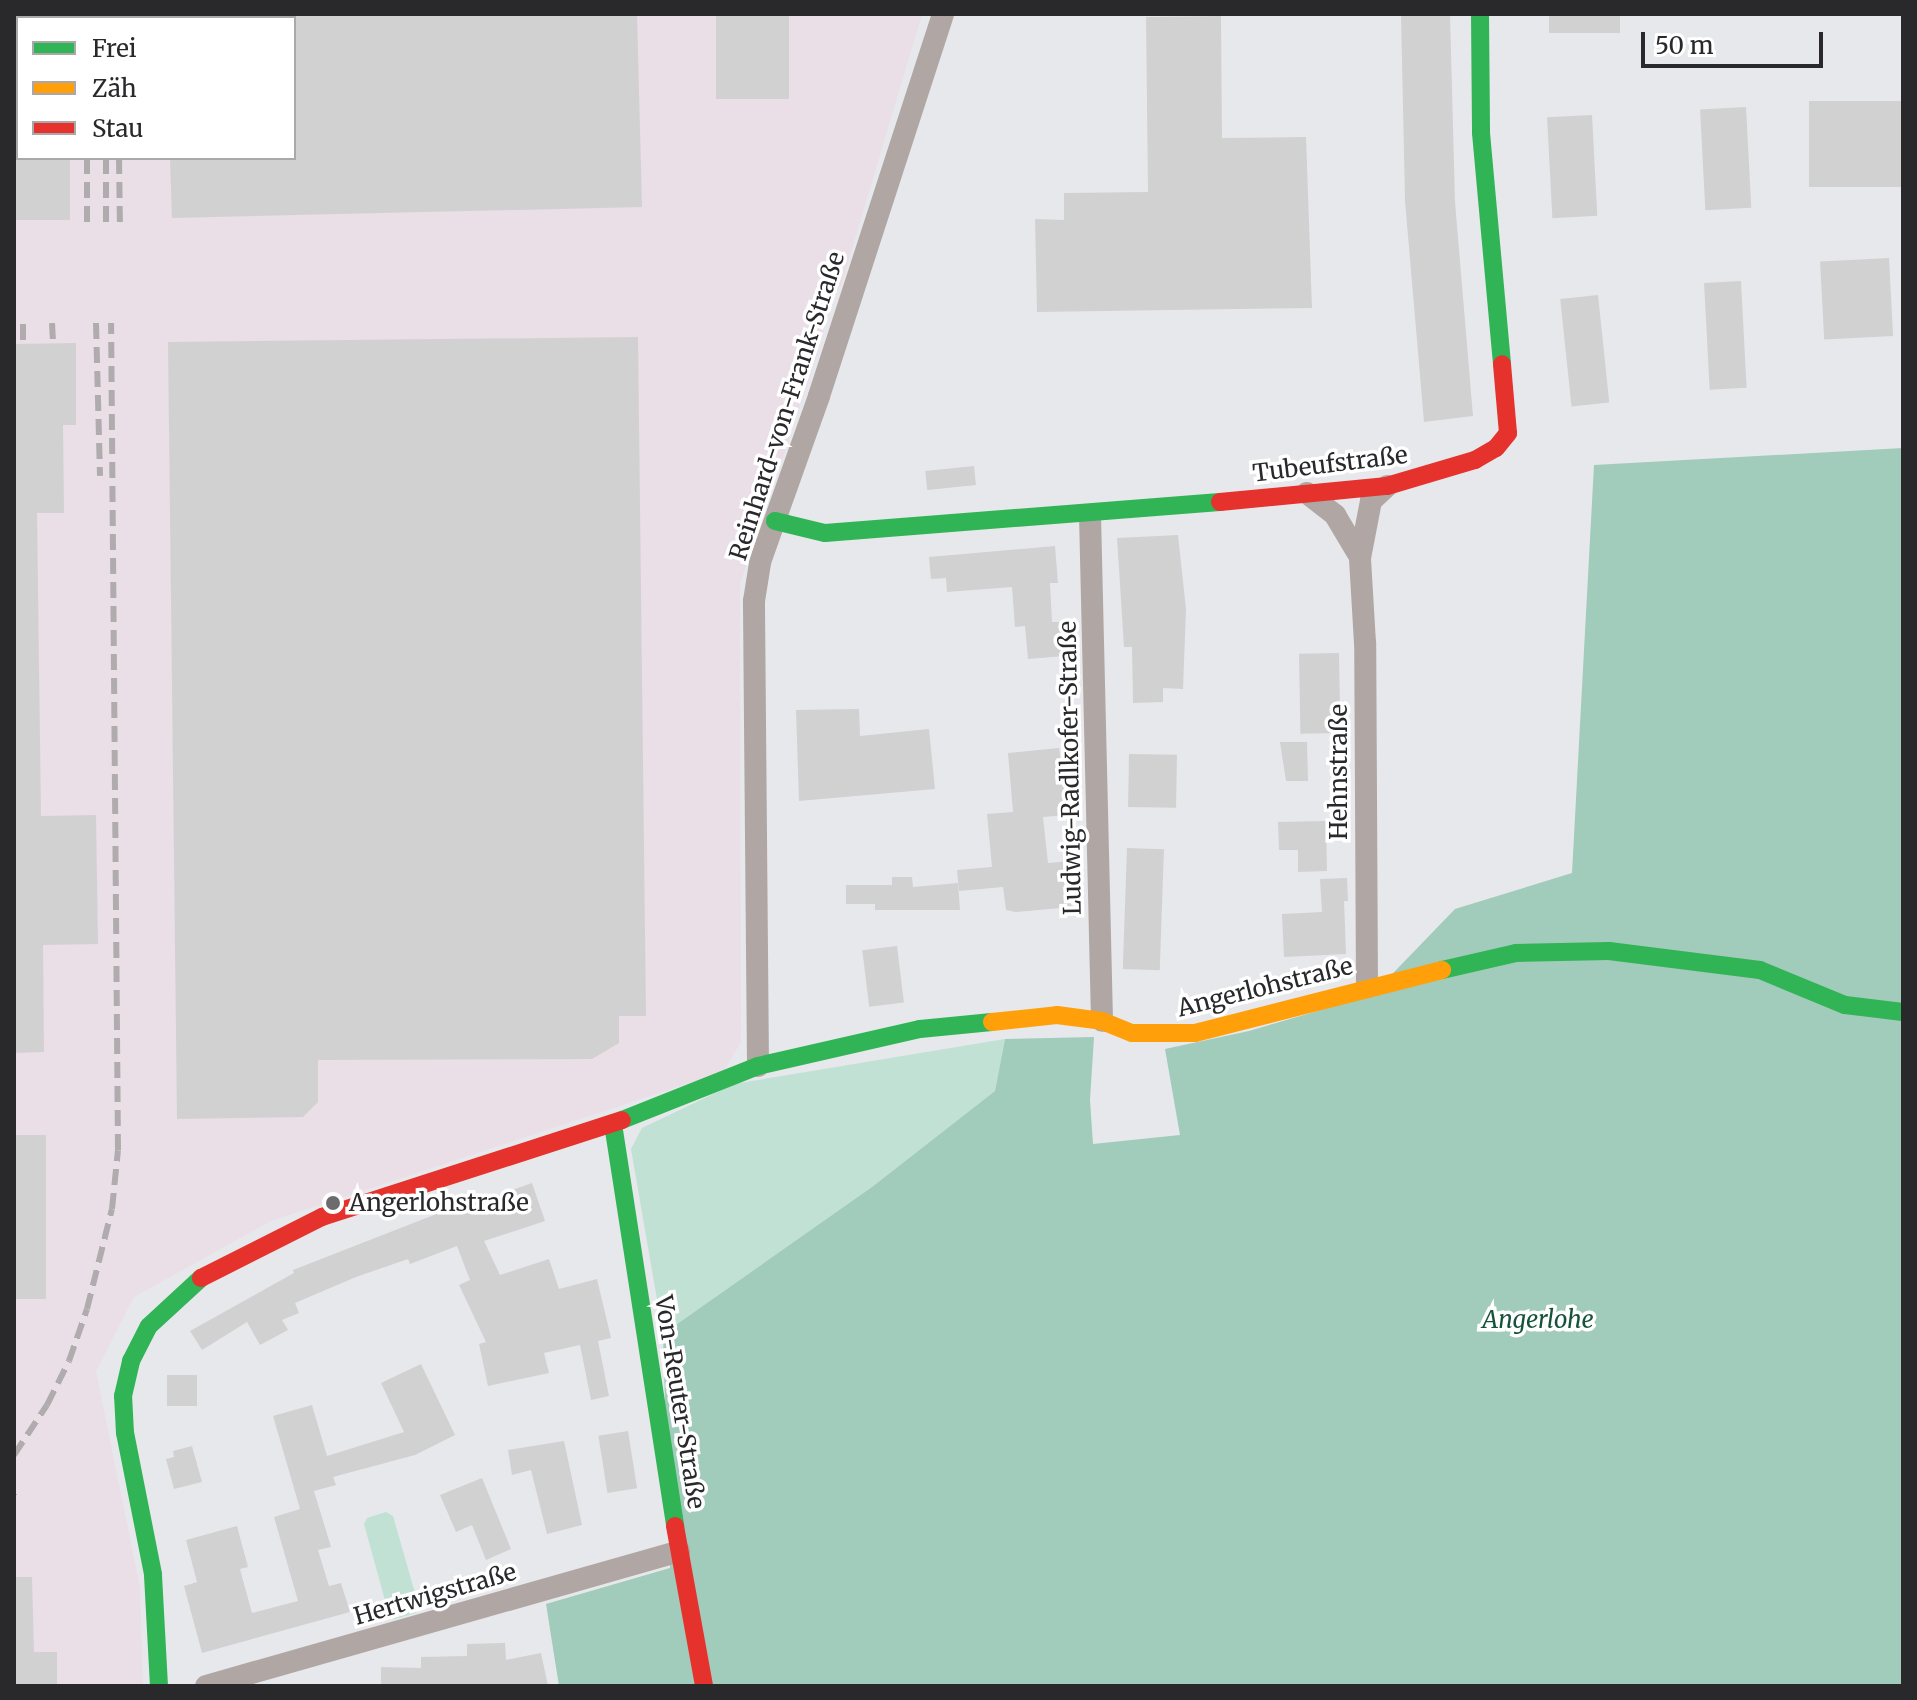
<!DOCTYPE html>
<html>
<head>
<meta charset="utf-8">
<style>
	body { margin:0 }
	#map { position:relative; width:1917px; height:1700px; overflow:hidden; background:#e7e8eb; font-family:Merriweather,serif }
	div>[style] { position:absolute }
	.industrial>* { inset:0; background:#eadee7 }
	.green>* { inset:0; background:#c0e1d3 }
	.forest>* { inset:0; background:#a1cbbb }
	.building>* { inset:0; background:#d2d1d1; transform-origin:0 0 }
	.street>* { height:22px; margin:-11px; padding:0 11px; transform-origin:11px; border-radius:11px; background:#b0a7a4 }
	.fast>* { height:18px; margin:-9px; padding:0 9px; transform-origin:9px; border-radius:9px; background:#30b455 }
	.slow>* { height:18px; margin:-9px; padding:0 9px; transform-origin:9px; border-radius:9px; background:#ff9f0a }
	.jam>* { height:18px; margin:-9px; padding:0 9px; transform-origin:9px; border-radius:9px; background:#e5322d }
	.rail>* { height:6px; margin-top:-3px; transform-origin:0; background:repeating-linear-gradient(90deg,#b0acad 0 16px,transparent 0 24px) }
	.dots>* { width:22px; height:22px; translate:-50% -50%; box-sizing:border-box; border:4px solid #fff; border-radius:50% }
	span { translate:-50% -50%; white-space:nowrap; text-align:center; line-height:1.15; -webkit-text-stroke:7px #fff; paint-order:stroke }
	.street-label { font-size:24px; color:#29292c }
	.poi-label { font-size:24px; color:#29292c }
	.left { translate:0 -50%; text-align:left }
	.park-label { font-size:24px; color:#16533c; font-style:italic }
	.frame { position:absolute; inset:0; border:16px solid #29292c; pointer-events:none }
	.legend { position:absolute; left:16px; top:16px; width:280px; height:144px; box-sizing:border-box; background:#fff; border:2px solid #a9a9ab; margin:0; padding:10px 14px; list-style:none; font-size:24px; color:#29292c }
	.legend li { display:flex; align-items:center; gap:16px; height:40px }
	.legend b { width:40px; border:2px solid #a9a9ab }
	.scale { position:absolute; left:1641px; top:32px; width:182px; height:36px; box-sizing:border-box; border:4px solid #29292c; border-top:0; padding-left:10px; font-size:24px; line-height:28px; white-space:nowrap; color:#29292c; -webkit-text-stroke:6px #fff; paint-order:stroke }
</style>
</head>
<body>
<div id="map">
	<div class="industrial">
		<i style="clip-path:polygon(evenodd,14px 14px,922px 14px,841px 286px,826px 300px,823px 337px,819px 338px,818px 353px,740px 584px,741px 1042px,723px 1072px,271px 1221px,134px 1297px,96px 1371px,140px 1588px,143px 1686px,14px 1686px,14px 14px,18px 18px,294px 18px,294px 158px,18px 158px,18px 18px)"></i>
	</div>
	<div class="green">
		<i style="clip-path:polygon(1005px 1039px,995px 1091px,872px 1187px,663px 1334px,631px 1149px,642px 1128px,734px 1084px)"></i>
		<i style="clip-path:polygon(386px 1512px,393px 1516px,419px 1607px,416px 1613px,395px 1619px,389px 1615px,364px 1524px,367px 1518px)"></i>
	</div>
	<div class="forest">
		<i style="clip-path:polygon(1903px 448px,1903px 1686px,559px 1686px,546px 1604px,670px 1568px,663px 1334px,872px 1187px,995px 1091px,1005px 1039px,1094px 1037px,1090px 1100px,1093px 1144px,1180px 1135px,1165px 1049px,1249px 1031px,1372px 995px,1455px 909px,1572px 873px,1594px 465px)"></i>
	</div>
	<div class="building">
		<i style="clip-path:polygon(294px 14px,637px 14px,642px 207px,172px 218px,170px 158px,294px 158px)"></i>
		<i style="left:716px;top:14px;width:73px;height:85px"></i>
		<i style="clip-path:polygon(1401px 14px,1450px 14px,1455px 202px,1473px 416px,1424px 422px,1405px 201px)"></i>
		<i style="left:1549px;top:14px;width:71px;height:19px"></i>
		<i style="clip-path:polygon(1221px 16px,1222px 138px,1306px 137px,1312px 308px,1037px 312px,1035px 219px,1064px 220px,1064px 193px,1148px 192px,1146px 17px)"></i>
		<i style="left:1903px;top:101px;width:86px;height:94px;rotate:90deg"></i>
		<i style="left:1746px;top:107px;width:101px;height:46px;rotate:87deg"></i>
		<i style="left:1592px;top:115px;width:101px;height:45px;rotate:87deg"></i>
		<i style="left:14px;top:158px;width:56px;height:62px"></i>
		<i style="left:1889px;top:258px;width:78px;height:69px;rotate:87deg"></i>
		<i style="left:1741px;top:281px;width:107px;height:37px;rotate:87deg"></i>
		<i style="left:1598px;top:295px;width:108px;height:38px;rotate:84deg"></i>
		<i style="clip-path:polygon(638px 337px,646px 1016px,619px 1016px,619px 1043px,592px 1059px,318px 1060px,318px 1102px,303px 1117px,177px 1119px,168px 342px)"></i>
		<i style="clip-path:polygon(76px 343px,76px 425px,63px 425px,64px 513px,37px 513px,41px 816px,96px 815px,98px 944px,43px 945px,44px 1052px,14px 1053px,14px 344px)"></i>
		<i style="left:974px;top:466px;width:19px;height:49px;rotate:84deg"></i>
		<i style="clip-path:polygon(1178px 535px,1186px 609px,1183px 689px,1163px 688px,1163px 702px,1133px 703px,1132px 647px,1124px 647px,1117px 538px)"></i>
		<i style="clip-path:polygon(1055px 546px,1058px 583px,1050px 583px,1052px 622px,1062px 622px,1065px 656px,1028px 659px,1025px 626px,1015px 627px,1012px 587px,947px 592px,946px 578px,931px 579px,929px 557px)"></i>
		<i style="left:1339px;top:653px;width:80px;height:40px;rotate:89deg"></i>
		<i style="clip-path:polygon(859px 709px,860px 736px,929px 729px,935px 789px,799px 801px,796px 710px)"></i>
		<i style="clip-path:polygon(1280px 742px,1307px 742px,1308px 781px,1286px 781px)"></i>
		<i style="clip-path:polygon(1059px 748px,1068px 815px,1043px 817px,1048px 863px,1072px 861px,1076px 897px,1071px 897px,1072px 907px,1016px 912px,1006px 910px,1003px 887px,959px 891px,957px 870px,992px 867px,987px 814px,1013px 812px,1008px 753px)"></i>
		<i style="left:1129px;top:754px;width:48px;height:53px;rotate:1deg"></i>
		<i style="clip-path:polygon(1326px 821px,1327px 871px,1298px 872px,1298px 850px,1279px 850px,1278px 822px)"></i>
		<i style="left:1127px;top:848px;width:37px;height:121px;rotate:2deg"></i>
		<i style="clip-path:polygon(892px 877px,912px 877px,913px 887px,958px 883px,960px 910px,875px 910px,875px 904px,846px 904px,846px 885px,892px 885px)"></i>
		<i style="clip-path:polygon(1347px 878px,1348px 901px,1344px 901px,1346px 954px,1284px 957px,1282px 914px,1322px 912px,1320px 879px)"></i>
		<i style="left:897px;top:946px;width:57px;height:35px;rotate:83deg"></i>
		<i style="left:14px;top:1135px;width:32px;height:164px"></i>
		<i style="clip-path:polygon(532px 1183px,545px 1221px,484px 1241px,500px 1275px,549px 1259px,559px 1289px,597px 1279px,611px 1338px,598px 1341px,609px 1396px,591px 1400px,580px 1345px,544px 1353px,549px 1373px,488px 1386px,479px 1344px,486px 1342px,459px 1285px,470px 1280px,457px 1246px,410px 1264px,408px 1259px,356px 1277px,295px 1303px,299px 1313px,282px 1320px,288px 1330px,260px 1345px,247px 1322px,202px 1350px,190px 1331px,294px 1273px,293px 1270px,480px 1197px,481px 1201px)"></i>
		<i style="clip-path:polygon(421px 1364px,455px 1435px,415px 1455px,333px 1477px,336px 1485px,314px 1491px,331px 1547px,318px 1550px,329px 1586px,341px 1583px,350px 1612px,202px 1653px,184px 1586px,197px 1582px,186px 1540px,237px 1526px,248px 1567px,240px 1569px,252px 1613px,298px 1601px,274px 1517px,300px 1509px,273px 1416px,312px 1405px,327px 1456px,404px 1432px,381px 1383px)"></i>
		<i style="left:167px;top:1375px;width:30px;height:31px"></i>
		<i style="left:628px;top:1431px;width:58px;height:30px;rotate:81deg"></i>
		<i style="clip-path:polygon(564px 1441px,582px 1525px,547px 1534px,531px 1470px,512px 1475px,508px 1450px)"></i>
		<i style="clip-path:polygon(192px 1446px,202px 1482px,174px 1489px,166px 1459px,174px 1457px,173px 1451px)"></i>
		<i style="clip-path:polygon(482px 1478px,511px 1549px,486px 1560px,472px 1525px,456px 1532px,440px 1495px)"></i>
		<i style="clip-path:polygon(14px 1577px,32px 1577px,34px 1652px,57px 1652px,57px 1686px,14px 1686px)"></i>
		<i style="clip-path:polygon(505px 1643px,506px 1660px,541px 1653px,548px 1686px,381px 1686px,381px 1667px,421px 1668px,421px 1657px,467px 1656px,467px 1644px)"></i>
	</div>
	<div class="street">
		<i style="left:1307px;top:493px;width:36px;rotate:38deg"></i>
		<i style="left:1335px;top:515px;width:49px;rotate:59.2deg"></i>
		<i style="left:1090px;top:515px;width:506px;rotate:88.64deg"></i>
		<i style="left:1367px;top:987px;width:344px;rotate:-90.3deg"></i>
		<i style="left:1365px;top:643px;width:85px;rotate:-93.4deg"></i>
		<i style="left:1360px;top:558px;width:58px;rotate:-79.1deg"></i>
		<i style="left:1371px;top:501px;width:22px;rotate:-43deg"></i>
		<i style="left:758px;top:1066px;width:465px;rotate:-90.5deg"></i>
		<i style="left:754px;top:601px;width:39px;rotate:-81deg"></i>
		<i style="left:760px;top:562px;width:176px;rotate:-70.4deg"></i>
		<i style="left:819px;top:396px;width:402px;rotate:-72deg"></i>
		<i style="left:206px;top:1686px;width:492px;rotate:-15.9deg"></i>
	</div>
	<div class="fast">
		<i style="left:1480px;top:14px;width:119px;rotate:89.5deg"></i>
		<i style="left:1481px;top:133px;width:232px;rotate:84.8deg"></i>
		<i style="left:775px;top:521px;width:51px;rotate:13.5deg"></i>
		<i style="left:825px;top:533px;width:396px;rotate:-4.5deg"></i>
		<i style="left:1442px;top:970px;width:76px;rotate:-12.9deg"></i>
		<i style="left:1516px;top:953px;width:93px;rotate:-1.2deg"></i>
		<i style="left:1609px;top:951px;width:152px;rotate:7.2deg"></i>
		<i style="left:1760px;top:970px;width:92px;rotate:22.4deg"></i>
		<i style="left:1845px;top:1005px;width:58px;rotate:6.9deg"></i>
		<i style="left:622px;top:1120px;width:146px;rotate:-21.7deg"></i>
		<i style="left:758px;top:1066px;width:166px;rotate:-12.9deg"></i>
		<i style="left:920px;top:1029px;width:72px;rotate:-5.6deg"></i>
		<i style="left:613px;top:1124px;width:407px;rotate:81.2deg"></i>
		<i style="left:159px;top:1686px;width:112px;rotate:-93.1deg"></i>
		<i style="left:153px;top:1574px;width:144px;rotate:-101.2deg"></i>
		<i style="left:125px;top:1433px;width:37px;rotate:-93deg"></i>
		<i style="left:123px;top:1396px;width:36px;rotate:-77deg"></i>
		<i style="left:131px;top:1361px;width:39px;rotate:-63deg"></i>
		<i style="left:149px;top:1326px;width:71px;rotate:-42.7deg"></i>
	</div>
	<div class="slow">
		<i style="left:992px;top:1022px;width:65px;rotate:-6.1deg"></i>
		<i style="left:1057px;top:1015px;width:45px;rotate:7.6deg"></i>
		<i style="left:1102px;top:1021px;width:32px;rotate:22deg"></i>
		<i style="left:1132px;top:1033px;width:63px"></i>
		<i style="left:1195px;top:1033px;width:255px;rotate:-14.3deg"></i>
	</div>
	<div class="jam">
		<i style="left:1220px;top:502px;width:168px;rotate:-5.5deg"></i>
		<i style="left:1387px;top:486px;width:92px;rotate:-16.5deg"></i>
		<i style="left:1475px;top:460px;width:24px;rotate:-30deg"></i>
		<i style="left:1496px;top:448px;width:19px;rotate:-51deg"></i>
		<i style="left:1508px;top:433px;width:69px;rotate:-95deg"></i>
		<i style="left:201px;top:1278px;width:136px;rotate:-26.8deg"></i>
		<i style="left:322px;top:1217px;width:315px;rotate:-17.9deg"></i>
		<i style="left:675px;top:1526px;width:163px;rotate:79.7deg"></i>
	</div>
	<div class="rail">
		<i style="left:87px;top:158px;width:69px;rotate:90deg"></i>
		<i style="left:106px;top:158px;width:68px;rotate:90deg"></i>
		<i style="left:119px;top:158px;width:68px;rotate:89.2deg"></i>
		<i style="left:52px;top:323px;width:21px;rotate:87deg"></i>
		<i style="left:96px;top:323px;width:153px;rotate:88.5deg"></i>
		<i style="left:23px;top:324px;width:20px;rotate:90deg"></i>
		<i style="left:14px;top:1455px;width:60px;rotate:-56.6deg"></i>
		<i style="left:47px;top:1405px;width:49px;rotate:-63.4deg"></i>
		<i style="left:69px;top:1361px;width:55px;rotate:-70.9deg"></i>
		<i style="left:87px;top:1309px;width:103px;rotate:-76deg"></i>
		<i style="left:112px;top:1209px;width:59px;rotate:-84.2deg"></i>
		<i style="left:118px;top:1150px;width:827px;rotate:-90.48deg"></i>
		<i style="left:14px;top:1495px;width:1px;rotate:-90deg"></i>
	</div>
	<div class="dots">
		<i style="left:333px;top:1203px;background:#6c6c6f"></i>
	</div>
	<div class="street-label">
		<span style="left:787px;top:406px;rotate:-72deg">Reinhard-von-Frank-Straße</span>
		<span style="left:1330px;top:464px;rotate:-7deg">Tubeufstraße</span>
		<span style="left:1070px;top:768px;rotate:-91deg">Ludwig-Radlkofer-Straße</span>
		<span style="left:1339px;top:772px;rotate:-90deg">Hehnstraße</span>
		<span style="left:1265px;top:987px;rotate:-14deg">Angerlohstraße</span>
		<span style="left:680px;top:1402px;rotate:81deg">Von-Reuter-Straße</span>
		<span style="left:435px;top:1594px;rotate:-16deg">Hertwigstraße</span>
	</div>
	<div class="poi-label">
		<span class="left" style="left:349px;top:1203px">Angerlohstraße</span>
	</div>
	<div class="park-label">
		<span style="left:1538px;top:1320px">Angerlohe</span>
	</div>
	<div class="frame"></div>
	<ul class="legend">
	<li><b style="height:10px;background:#30b455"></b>Frei</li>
	<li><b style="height:10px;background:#ff9f0a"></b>Zäh</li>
	<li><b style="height:10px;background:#e5322d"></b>Stau</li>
	</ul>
	<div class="scale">50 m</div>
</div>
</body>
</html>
